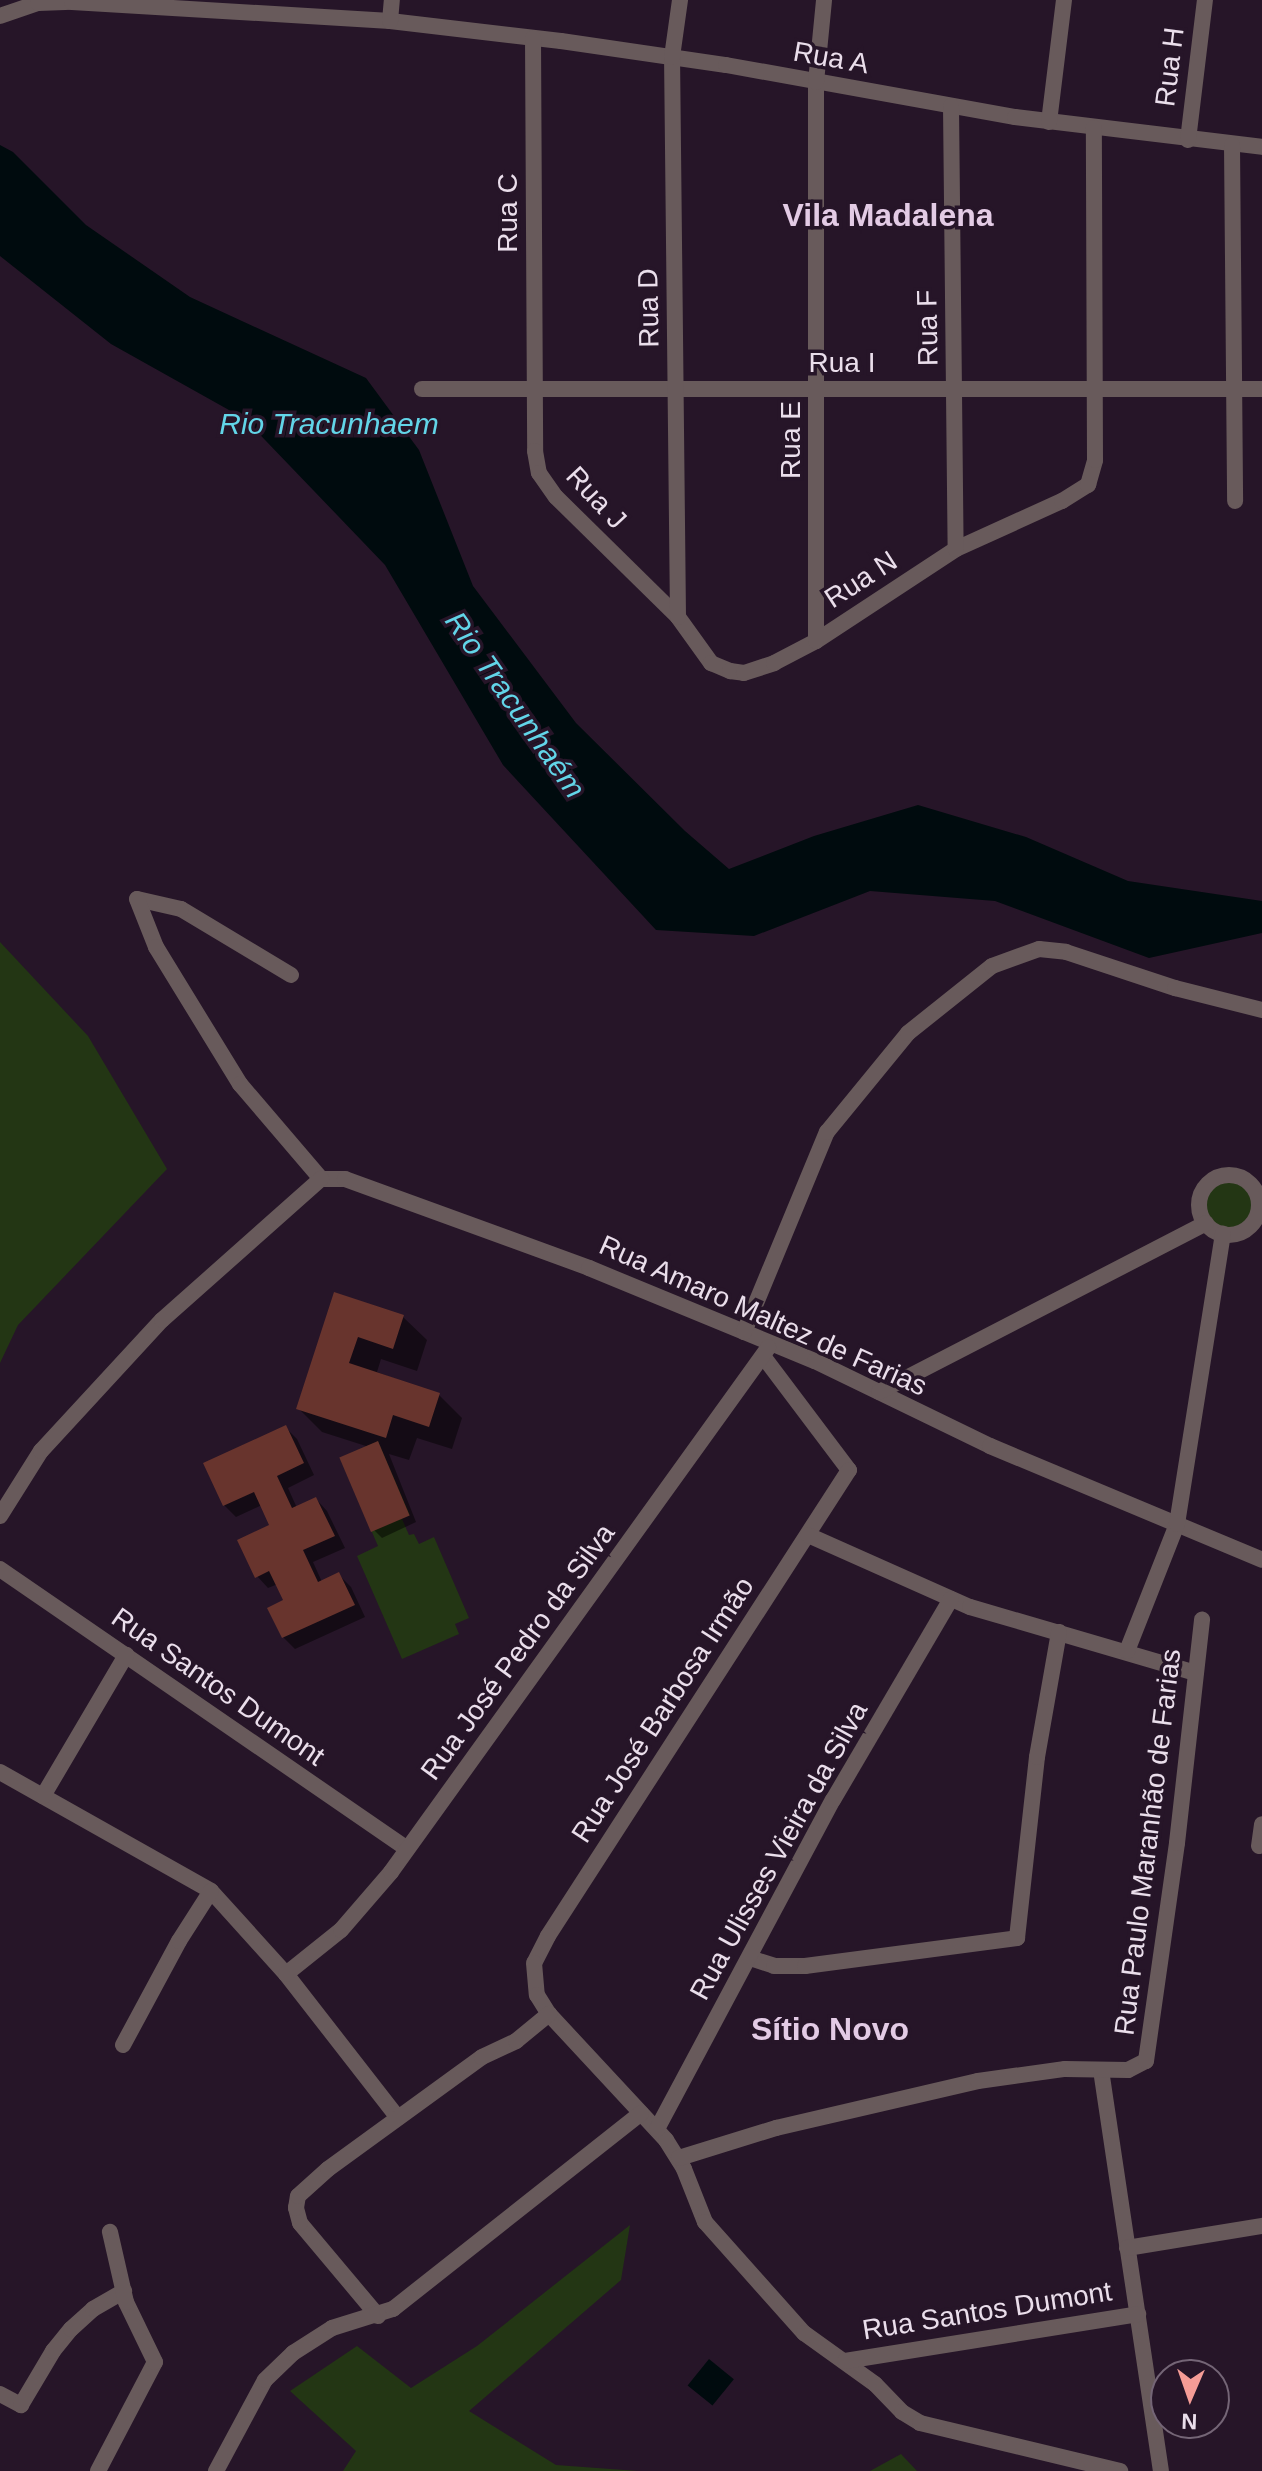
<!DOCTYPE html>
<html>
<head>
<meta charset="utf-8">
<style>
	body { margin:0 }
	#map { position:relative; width:1262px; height:2471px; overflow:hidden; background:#261528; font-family:Helvetica,sans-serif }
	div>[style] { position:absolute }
	.green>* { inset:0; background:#233614 }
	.round { border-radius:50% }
	.water>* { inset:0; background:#000b0e; transform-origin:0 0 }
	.shadow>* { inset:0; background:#0007 }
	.building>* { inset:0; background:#68342d; transform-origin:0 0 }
	.street>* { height:16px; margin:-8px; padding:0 8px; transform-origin:8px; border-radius:8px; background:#685a5b }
	.street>.ring { margin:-8px; padding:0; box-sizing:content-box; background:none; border:16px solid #685a5b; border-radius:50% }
	span { translate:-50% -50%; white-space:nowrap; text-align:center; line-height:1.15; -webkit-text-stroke:7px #261528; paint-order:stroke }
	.street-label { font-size:28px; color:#eadeeb }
	.water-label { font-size:30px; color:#62d5e8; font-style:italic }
	.quarter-label { font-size:32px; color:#e3cbe5; font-weight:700 }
	.north { position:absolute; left:1150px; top:2359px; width:80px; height:80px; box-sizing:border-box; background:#261528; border:2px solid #746576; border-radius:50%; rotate:182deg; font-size:22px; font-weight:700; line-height:32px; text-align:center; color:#eadeeb }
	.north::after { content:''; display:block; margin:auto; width:28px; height:36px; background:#f59c96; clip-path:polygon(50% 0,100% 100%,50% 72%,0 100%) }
</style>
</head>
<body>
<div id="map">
	<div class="green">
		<i style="clip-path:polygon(0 942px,88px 1036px,167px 1169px,18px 1325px,0 1363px)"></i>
		<i class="round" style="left:1199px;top:1175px;width:60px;height:60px"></i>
		<i style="clip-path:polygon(378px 1441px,410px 1515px,402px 1519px,409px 1535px,414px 1534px,419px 1544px,434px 1537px,469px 1618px,455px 1624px,459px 1634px,402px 1659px,357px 1556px,378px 1546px,340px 1458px)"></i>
		<i style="clip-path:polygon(630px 2225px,621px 2280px,469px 2411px,556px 2465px,638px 2471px,343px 2471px,356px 2451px,290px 2391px,357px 2346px,411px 2388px,477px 2346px)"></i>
		<i style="clip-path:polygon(901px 2454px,917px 2471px,870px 2471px)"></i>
	</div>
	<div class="water">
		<i style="clip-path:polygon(0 145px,13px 152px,86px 225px,190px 297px,366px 378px,419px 450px,473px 586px,576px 723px,685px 831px,729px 869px,814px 836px,918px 805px,1026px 837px,1128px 881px,1262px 901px,1262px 933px,1149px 958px,995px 901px,870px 891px,754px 936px,656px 930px,503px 765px,385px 565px,245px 419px,111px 344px,0 256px)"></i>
		<i style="left:709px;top:2359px;width:32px;height:34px;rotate:39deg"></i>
	</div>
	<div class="shadow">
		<i style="clip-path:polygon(336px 1295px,403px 1317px,427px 1340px,417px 1371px,381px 1359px,377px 1372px,439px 1395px,462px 1418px,452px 1449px,417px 1438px,409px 1460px,389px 1454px,416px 1522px,382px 1538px,374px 1530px,369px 1447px,322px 1432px,298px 1408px)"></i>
		<i style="clip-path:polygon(285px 1427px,297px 1439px,314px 1475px,288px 1488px,297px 1508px,316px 1499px,327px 1511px,345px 1548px,313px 1562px,322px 1582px,339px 1575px,351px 1587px,365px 1617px,295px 1649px,283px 1637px,286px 1602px,278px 1584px,268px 1588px,257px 1576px,271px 1526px,262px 1505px,236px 1517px,224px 1505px)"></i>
	</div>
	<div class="building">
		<i style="clip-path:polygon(334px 1292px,404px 1315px,393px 1349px,358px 1337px,349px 1363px,440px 1393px,429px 1427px,393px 1415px,386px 1438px,296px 1409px)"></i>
		<i style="clip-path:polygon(286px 1425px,304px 1463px,277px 1476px,292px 1508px,316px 1497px,335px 1536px,303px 1550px,318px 1582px,339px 1572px,355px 1605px,282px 1638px,267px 1608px,283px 1600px,269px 1571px,255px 1578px,237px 1540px,269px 1525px,254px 1492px,223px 1506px,203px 1463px)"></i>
		<i style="left:378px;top:1441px;width:81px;height:42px;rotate:67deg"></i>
	</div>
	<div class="street">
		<i style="left:0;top:16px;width:40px;rotate:-18.9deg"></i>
		<i style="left:38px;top:3px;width:34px;rotate:-2deg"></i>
		<i style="left:72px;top:2px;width:319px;rotate:3.4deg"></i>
		<i style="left:390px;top:21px;width:172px;rotate:6.7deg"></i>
		<i style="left:561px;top:41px;width:167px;rotate:8.3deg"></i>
		<i style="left:726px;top:65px;width:294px;rotate:10.2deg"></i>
		<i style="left:1015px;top:117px;width:249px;rotate:6.9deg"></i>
		<i style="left:390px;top:21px;width:21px;rotate:-85deg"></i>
		<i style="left:533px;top:38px;width:413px;rotate:89.7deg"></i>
		<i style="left:535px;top:451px;width:22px;rotate:80deg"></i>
		<i style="left:539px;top:473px;width:29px;rotate:55deg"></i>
		<i style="left:556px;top:497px;width:171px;rotate:44.5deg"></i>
		<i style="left:678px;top:617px;width:57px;rotate:54.3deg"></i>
		<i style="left:711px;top:663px;width:21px;rotate:23deg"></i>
		<i style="left:730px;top:671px;width:14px;rotate:8deg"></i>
		<i style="left:744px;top:673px;width:32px;rotate:-18deg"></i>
		<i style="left:774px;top:663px;width:47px;rotate:-27.6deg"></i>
		<i style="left:816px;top:641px;width:168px;rotate:-33.3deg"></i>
		<i style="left:956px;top:549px;width:116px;rotate:-24.4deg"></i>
		<i style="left:1062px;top:501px;width:31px;rotate:-32deg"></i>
		<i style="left:1088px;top:485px;width:26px;rotate:-74deg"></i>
		<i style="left:1095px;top:460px;width:332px;rotate:-90.2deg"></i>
		<i style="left:951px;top:106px;width:443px;rotate:89.4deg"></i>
		<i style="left:1049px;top:122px;width:123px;rotate:-83deg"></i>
		<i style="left:1188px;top:140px;width:141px;rotate:-83.1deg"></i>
		<i style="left:1232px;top:145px;width:356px;rotate:89.5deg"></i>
		<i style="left:422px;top:389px;width:840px"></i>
		<i style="left:678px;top:617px;width:560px;rotate:-90.61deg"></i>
		<i style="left:672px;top:57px;width:58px;rotate:-82deg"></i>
		<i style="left:816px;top:641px;width:559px;rotate:-90deg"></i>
		<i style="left:816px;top:82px;width:82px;rotate:-84.4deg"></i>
		<i style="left:291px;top:975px;width:128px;rotate:-149deg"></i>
		<i style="left:181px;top:909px;width:45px;rotate:-167.2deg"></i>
		<i style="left:137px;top:899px;width:52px;rotate:68.4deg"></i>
		<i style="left:156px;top:947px;width:161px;rotate:58.5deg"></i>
		<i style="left:240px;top:1084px;width:125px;rotate:49.5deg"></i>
		<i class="ring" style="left:1199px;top:1175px;width:44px;height:44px"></i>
		<i style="left:321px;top:1179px;width:24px"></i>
		<i style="left:345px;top:1179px;width:260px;rotate:20deg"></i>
		<i style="left:589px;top:1268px;width:244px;rotate:22.4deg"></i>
		<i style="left:815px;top:1361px;width:195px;rotate:25.9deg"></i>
		<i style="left:990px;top:1446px;width:295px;rotate:22.7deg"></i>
		<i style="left:744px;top:1332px;width:217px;rotate:-67.5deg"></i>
		<i style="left:827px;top:1132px;width:128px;rotate:-50.7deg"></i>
		<i style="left:908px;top:1033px;width:107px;rotate:-38.6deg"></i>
		<i style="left:992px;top:966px;width:50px;rotate:-19.9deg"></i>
		<i style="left:1039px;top:949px;width:27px;rotate:6deg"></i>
		<i style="left:1066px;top:952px;width:115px;rotate:18.3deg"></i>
		<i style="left:1175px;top:988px;width:90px;rotate:14.2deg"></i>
		<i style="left:763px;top:1356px;width:143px;rotate:53deg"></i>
		<i style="left:849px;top:1470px;width:555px;rotate:122.86deg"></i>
		<i style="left:548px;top:1936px;width:30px;rotate:117deg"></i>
		<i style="left:534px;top:1963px;width:32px;rotate:85deg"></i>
		<i style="left:537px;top:1995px;width:22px;rotate:58deg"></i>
		<i style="left:549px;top:2014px;width:172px;rotate:47.1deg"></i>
		<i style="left:666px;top:2140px;width:34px;rotate:58deg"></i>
		<i style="left:684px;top:2169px;width:57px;rotate:68.4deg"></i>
		<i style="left:705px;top:2222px;width:149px;rotate:48.3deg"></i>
		<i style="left:804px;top:2333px;width:87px;rotate:35.7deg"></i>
		<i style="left:875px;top:2384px;width:39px;rotate:46deg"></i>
		<i style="left:902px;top:2412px;width:21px;rotate:31deg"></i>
		<i style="left:920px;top:2423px;width:206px;rotate:13.5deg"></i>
		<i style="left:879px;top:1392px;width:368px;rotate:-27.3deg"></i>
		<i style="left:0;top:1516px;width:77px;rotate:-57.8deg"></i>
		<i style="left:41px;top:1451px;width:178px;rotate:-47.3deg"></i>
		<i style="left:162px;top:1320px;width:213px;rotate:-41.6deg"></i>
		<i style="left:808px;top:1535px;width:177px;rotate:24deg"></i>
		<i style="left:970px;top:1607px;width:235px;rotate:16.3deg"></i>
		<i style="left:0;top:1569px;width:494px;rotate:34.5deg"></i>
		<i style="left:1127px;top:1651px;width:136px;rotate:-68.5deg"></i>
		<i style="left:1177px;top:1524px;width:294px;rotate:-81deg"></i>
		<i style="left:0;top:1772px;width:242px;rotate:29.4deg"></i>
		<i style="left:211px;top:1891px;width:112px;rotate:47.9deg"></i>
		<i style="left:286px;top:1974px;width:182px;rotate:52.1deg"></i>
		<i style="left:43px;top:1796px;width:164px;rotate:-59.5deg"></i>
		<i style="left:1259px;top:1846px;width:22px;rotate:-82deg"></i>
		<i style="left:750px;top:1958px;width:25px;rotate:18deg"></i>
		<i style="left:774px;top:1966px;width:31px"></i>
		<i style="left:805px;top:1966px;width:214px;rotate:-7.5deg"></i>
		<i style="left:1017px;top:1938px;width:182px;rotate:-83.7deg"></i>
		<i style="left:1037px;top:1757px;width:127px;rotate:-80deg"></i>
		<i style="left:286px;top:1974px;width:70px;rotate:-38.7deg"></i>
		<i style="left:341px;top:1930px;width:77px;rotate:-49.2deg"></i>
		<i style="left:391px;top:1872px;width:646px;rotate:-54.27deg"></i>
		<i style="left:123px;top:2045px;width:118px;rotate:-61.7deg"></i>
		<i style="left:179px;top:1941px;width:59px;rotate:-57.4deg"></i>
		<i style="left:1101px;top:2070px;width:405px;rotate:81.5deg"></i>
		<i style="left:657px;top:2129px;width:373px;rotate:-61.9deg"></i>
		<i style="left:833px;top:1800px;width:233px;rotate:-59.6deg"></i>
		<i style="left:679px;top:2158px;width:102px;rotate:-17.2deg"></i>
		<i style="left:776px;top:2128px;width:207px;rotate:-13.1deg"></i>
		<i style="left:978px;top:2081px;width:88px;rotate:-7.9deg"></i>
		<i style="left:1065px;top:2069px;width:63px;rotate:0.9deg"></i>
		<i style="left:1128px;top:2070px;width:20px;rotate:-27deg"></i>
		<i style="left:1146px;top:2061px;width:220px;rotate:-81.9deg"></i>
		<i style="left:1177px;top:1843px;width:225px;rotate:-83.6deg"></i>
		<i style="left:1127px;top:2248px;width:137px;rotate:-9.3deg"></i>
		<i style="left:378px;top:2316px;width:121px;rotate:-130deg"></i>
		<i style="left:300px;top:2223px;width:16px;rotate:-105deg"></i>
		<i style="left:296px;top:2208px;width:12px;rotate:-81deg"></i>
		<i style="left:298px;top:2196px;width:40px;rotate:-42deg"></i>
		<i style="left:328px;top:2169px;width:190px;rotate:-36deg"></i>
		<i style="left:482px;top:2057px;width:38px;rotate:-25deg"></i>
		<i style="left:516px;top:2041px;width:43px;rotate:-39.3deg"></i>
		<i style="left:845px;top:2361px;width:297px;rotate:-9.1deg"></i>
		<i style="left:0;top:2394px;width:24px;rotate:28deg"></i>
		<i style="left:21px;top:2405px;width:63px;rotate:-59.3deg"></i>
		<i style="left:53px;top:2351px;width:28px;rotate:-51deg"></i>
		<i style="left:71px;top:2329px;width:30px;rotate:-42deg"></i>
		<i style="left:93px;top:2309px;width:36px;rotate:-30deg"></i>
		<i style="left:98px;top:2471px;width:123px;rotate:-62.4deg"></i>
		<i style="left:155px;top:2362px;width:67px;rotate:-115.8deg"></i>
		<i style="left:126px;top:2302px;width:72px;rotate:-102.9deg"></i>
		<i style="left:216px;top:2471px;width:103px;rotate:-61.7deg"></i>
		<i style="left:265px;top:2380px;width:39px;rotate:-44deg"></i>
		<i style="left:293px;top:2353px;width:46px;rotate:-32.7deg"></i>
		<i style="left:332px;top:2328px;width:64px;rotate:-17.3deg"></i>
		<i style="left:393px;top:2309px;width:316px;rotate:-38.3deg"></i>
	</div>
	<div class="street-label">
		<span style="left:831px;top:58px;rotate:10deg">Rua A</span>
		<span style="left:1170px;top:67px;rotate:-83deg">Rua H</span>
		<span style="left:508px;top:213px;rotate:-90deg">Rua C</span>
		<span style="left:649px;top:308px;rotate:-91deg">Rua D</span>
		<span style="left:928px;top:328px;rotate:-91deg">Rua F</span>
		<span style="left:842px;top:363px">Rua I</span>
		<span style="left:791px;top:440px;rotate:-90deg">Rua E</span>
		<span style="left:596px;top:498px;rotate:47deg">Rua J</span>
		<span style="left:861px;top:580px;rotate:-33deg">Rua N</span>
		<span style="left:763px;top:1316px;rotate:24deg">Rua Amaro Maltez de Farias</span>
		<span style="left:518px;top:1652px;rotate:-54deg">Rua José Pedro da Silva</span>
		<span style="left:218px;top:1687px;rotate:35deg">Rua Santos Dumont</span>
		<span style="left:663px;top:1710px;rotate:-57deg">Rua José Barbosa Irmão</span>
		<span style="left:1148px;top:1842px;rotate:-83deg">Rua Paulo Maranhão de Farias</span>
		<span style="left:779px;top:1851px;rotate:-61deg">Rua Ulisses Vieira da Silva</span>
		<span style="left:987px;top:2311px;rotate:-9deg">Rua Santos Dumont</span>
	</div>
	<div class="water-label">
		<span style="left:329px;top:424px">Rio Tracunhaem</span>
		<span style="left:515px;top:705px;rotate:55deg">Rio Tracunhaém</span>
	</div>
	<div class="quarter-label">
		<span style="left:888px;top:215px">Vila Madalena</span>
		<span style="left:830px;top:2029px">Sítio Novo</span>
	</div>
	<div class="north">N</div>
</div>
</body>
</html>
